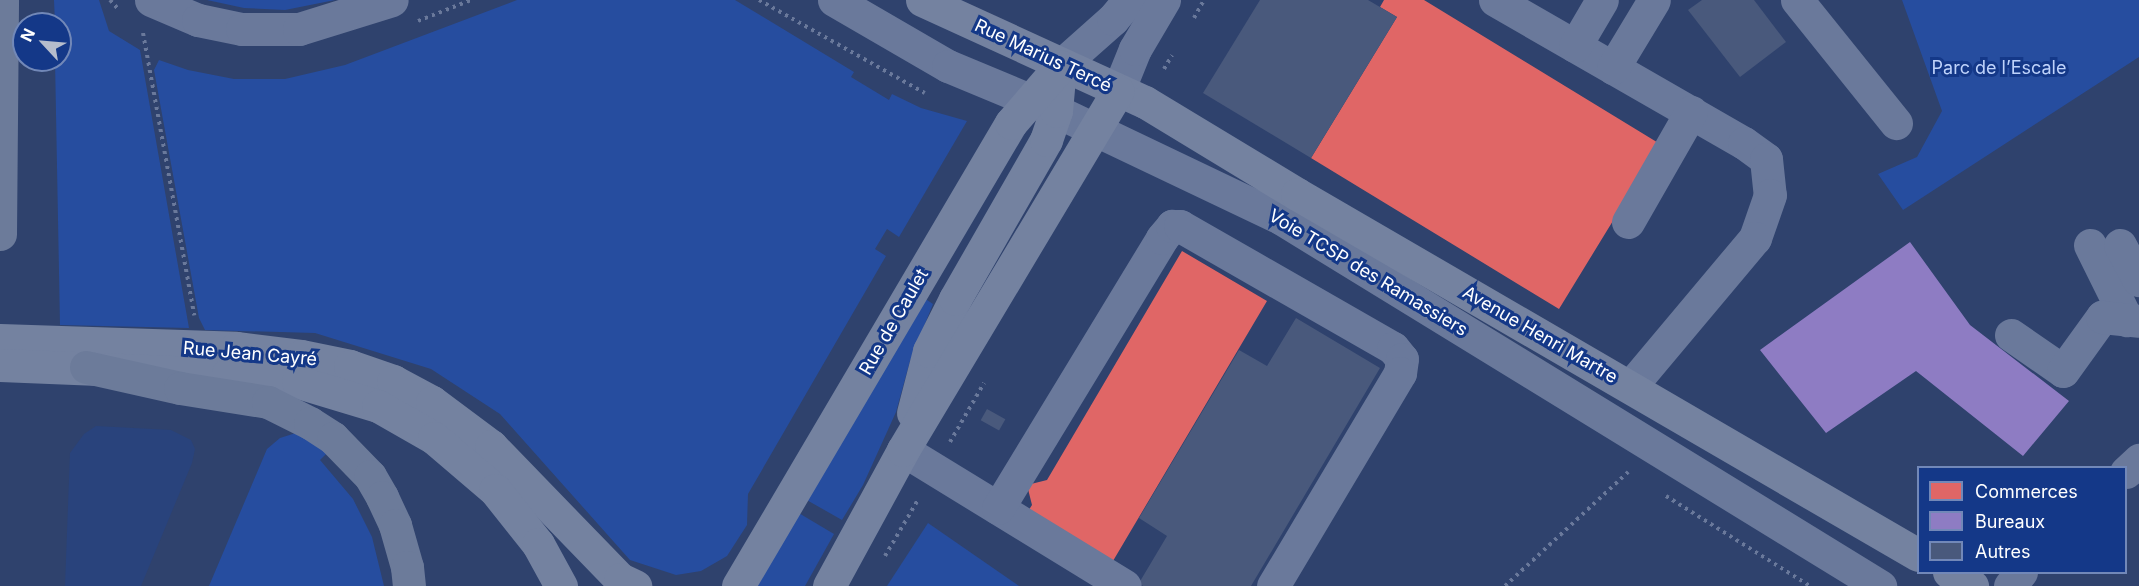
<!DOCTYPE html>
<html>
<head>
<meta charset="utf-8">
<style>
	body { margin:0 }
	#map { position:relative; width:2139px; height:586px; overflow:hidden; background:#2f426d; font-family:Inter,sans-serif }
	div>[style] { position:absolute }
	.green>* { inset:0; background:#264d9f }
	.water>* { inset:0; background:#29437c }
	.shops>* { inset:0; background:#e06666 }
	.offices>* { inset:0; background:#8e7cc3 }
	.building>* { inset:0; background:#49597c; transform-origin:0 0 }
	.path>* { height:4px; margin-top:-2px; transform-origin:0; background:repeating-linear-gradient(90deg,#6a799b 0 3px,transparent 0 7.5px) }
	.minor>* { height:33px; margin:-16.5px; padding:0 16.5px; transform-origin:16.5px; border-radius:16.5px; background:#6a799b }
	.major>* { height:33px; margin:-16.5px; padding:0 16.5px; transform-origin:16.5px; border-radius:16.5px; background:#7482a0 }
	.highway>* { height:33px; margin:-16.5px; padding:0 16.5px; transform-origin:16.5px; border-radius:16.5px; background:#6c7b9a }
	span { translate:-50% -50%; white-space:nowrap; text-align:center; line-height:1.15; -webkit-text-stroke:6px #143888; paint-order:stroke }
	.street-label { font-size:18px; color:#fff }
	.park-label { font-size:18px; color:#bfd3fb }
	.legend { position:absolute; left:1917px; top:466px; width:210px; height:108px; box-sizing:border-box; background:#143888; border:2px solid #7288b8; margin:0; padding:8px 10px; list-style:none; font-size:18px; color:#fff }
	.legend li { display:flex; align-items:center; gap:12px; height:30px }
	.legend b { width:30px; border:2px solid #7288b8 }
	.north { position:absolute; left:12px; top:12px; width:60px; height:60px; box-sizing:border-box; background:#143888; border:2px solid #7288b8; border-radius:50%; rotate:296deg; font-size:16px; font-weight:700; line-height:24px; text-align:center; color:#fff }
	.north::after { content:''; display:block; margin:auto; width:21px; height:27px; background:#b6bdcc; clip-path:polygon(50% 0,100% 100%,50% 72%,0 100%) }
</style>
</head>
<body>
<div id="map">
	<div class="green">
		<i style="clip-path:polygon(54px 0,99px 0,109px 31px,140px 50px,189px 328px,60px 325px,55px 60px,60px 60px,60px 24px,55px 24px)"></i>
		<i style="clip-path:polygon(207px 0,335px 0,285px 10px,244px 8px)"></i>
		<i style="clip-path:polygon(517px 0,735px 0,854px 72px,851px 77px,889px 100px,892px 94px,921px 108px,967px 121px,899px 237px,887px 229px,875px 249px,886px 256px,748px 494px,747px 525px,727px 556px,701px 571px,676px 575px,630px 560px,500px 414px,431px 369px,315px 333px,205px 330px,199px 318px,154px 70px,159px 60px,188px 70px,234px 79px,285px 79px,345px 65px)"></i>
		<i style="clip-path:polygon(1902px 0,2139px 0,2139px 57px,1903px 210px,1878px 174px,1917px 157px,1942px 111px)"></i>
		<i style="clip-path:polygon(924px 298px,933px 304px,910px 361px,896px 412px,863px 485px,842px 520px,805px 499px)"></i>
		<i style="clip-path:polygon(299px 432px,329px 451px,320px 460px,353px 499px,372px 537px,384px 586px,209px 586px,267px 449px,280px 438px)"></i>
		<i style="clip-path:polygon(797px 512px,834px 534px,805px 586px,751px 586px)"></i>
		<i style="clip-path:polygon(928px 523px,1019px 586px,887px 586px)"></i>
	</div>
	<div class="water">
		<i style="clip-path:polygon(96px 426px,171px 430px,191px 440px,195px 449px,192px 463px,141px 586px,65px 586px,70px 453px,84px 434px)"></i>
	</div>
	<div class="shops">
		<i style="clip-path:polygon(1384px 0,1424px 0,1660px 144px,1559px 309px,1311px 158px,1397px 17px,1380px 7px)"></i>
		<i style="clip-path:polygon(1182px 251px,1267px 301px,1110px 566px,1025px 516px,1032px 505px,1027px 485px,1047px 480px)"></i>
	</div>
	<div class="offices">
		<i style="clip-path:polygon(1910px 242px,1970px 325px,2069px 401px,2023px 456px,1916px 371px,1826px 433px,1760px 350px)"></i>
	</div>
	<div class="building">
		<i style="clip-path:polygon(1260px 0,1368px 0,1397px 17px,1311px 158px,1203px 93px)"></i>
		<i style="clip-path:polygon(1702px 0,1754px 0,1786px 42px,1740px 77px,1688px 10px)"></i>
		<i style="clip-path:polygon(1296px 318px,1380px 368px,1251px 586px,1143px 586px,1139px 583px,1167px 536px,1139px 518px,1239px 350px,1267px 366px)"></i>
		<i style="left:987px;top:409px;width:21px;height:13px;rotate:29deg"></i>
	</div>
	<div class="path">
		<i style="left:110px;top:0;width:13px;rotate:48deg"></i>
		<i style="left:759px;top:0;width:190px;rotate:29.3deg"></i>
		<i style="left:1194px;top:18px;width:21px;rotate:-61deg"></i>
		<i style="left:418px;top:21px;width:57px;rotate:-21.6deg"></i>
		<i style="left:143px;top:33px;width:287px;rotate:79.7deg"></i>
		<i style="left:1164px;top:69px;width:16px;rotate:-60deg"></i>
		<i style="left:950px;top:442px;width:68px;rotate:-60deg"></i>
		<i style="left:1666px;top:496px;width:170px;rotate:32deg"></i>
		<i style="left:885px;top:556px;width:67px;rotate:-59.6deg"></i>
		<i style="left:1505px;top:586px;width:168px;rotate:-42.8deg"></i>
	</div>
	<div class="minor">
		<i style="left:151px;top:0;width:51px;rotate:23.1deg"></i>
		<i style="left:198px;top:20px;width:45px;rotate:11.6deg"></i>
		<i style="left:242px;top:29px;width:57px"></i>
		<i style="left:299px;top:29px;width:97px;rotate:-17.3deg"></i>
		<i style="left:834px;top:0;width:132px;rotate:30.1deg"></i>
		<i style="left:948px;top:66px;width:117px;rotate:22.6deg"></i>
		<i style="left:1056px;top:111px;width:250px;rotate:25.5deg"></i>
		<i style="left:1282px;top:219px;width:702px;rotate:31.54deg"></i>
		<i style="left:1495px;top:0;width:287px;rotate:29.9deg"></i>
		<i style="left:1744px;top:143px;width:27px;rotate:36deg"></i>
		<i style="left:1766px;top:159px;width:36px;rotate:84deg"></i>
		<i style="left:1770px;top:195px;width:46px;rotate:109.2deg"></i>
		<i style="left:1755px;top:238px;width:194px;rotate:130deg"></i>
		<i style="left:1797px;top:0;width:158px;rotate:51.2deg"></i>
		<i style="left:1575px;top:46px;width:53px;rotate:-59.6deg"></i>
		<i style="left:1060px;top:66px;width:71px;rotate:-41.6deg"></i>
		<i style="left:1113px;top:19px;width:25px;rotate:-50deg"></i>
		<i style="left:1613px;top:68px;width:79px;rotate:-58.9deg"></i>
		<i style="left:1118px;top:91px;width:45px;rotate:-68deg"></i>
		<i style="left:1135px;top:49px;width:57px;rotate:-59.4deg"></i>
		<i style="left:1628px;top:222px;width:127px;rotate:-60.2deg"></i>
		<i style="left:2090px;top:245px;width:84px;rotate:63.7deg"></i>
		<i style="left:2120px;top:245px;width:40px;rotate:62deg"></i>
		<i style="left:2011px;top:335px;width:63px;rotate:34.7deg"></i>
		<i style="left:2063px;top:371px;width:67px;rotate:-54.2deg"></i>
		<i style="left:2102px;top:317px;width:37px;rotate:6deg"></i>
		<i style="left:903px;top:450px;width:260px;rotate:31.5deg"></i>
		<i style="left:2126px;top:472px;width:18px;rotate:-43deg"></i>
		<i style="left:998px;top:508px;width:316px;rotate:-58.7deg"></i>
		<i style="left:1162px;top:238px;width:16px;rotate:-50deg"></i>
		<i style="left:1172px;top:226px;width:8px"></i>
		<i style="left:1180px;top:226px;width:245px;rotate:29.8deg"></i>
		<i style="left:1393px;top:348px;width:14px;rotate:51deg"></i>
		<i style="left:1402px;top:359px;width:14px;rotate:98deg"></i>
		<i style="left:1400px;top:373px;width:248px;rotate:120.8deg"></i>
		<i style="left:2010px;top:586px;width:18px;rotate:-52deg"></i>
	</div>
	<div class="major">
		<i style="left:922px;top:0;width:245px;rotate:24.6deg"></i>
		<i style="left:1145px;top:102px;width:178px;rotate:31.2deg"></i>
		<i style="left:1297px;top:194px;width:718px;rotate:30.17deg"></i>
		<i style="left:0;top:340px;width:236px;rotate:1.9deg"></i>
		<i style="left:236px;top:348px;width:65px;rotate:7deg"></i>
		<i style="left:301px;top:356px;width:50px;rotate:11.5deg"></i>
		<i style="left:350px;top:366px;width:46px;rotate:19.2deg"></i>
		<i style="left:393px;top:381px;width:44px;rotate:28.3deg"></i>
		<i style="left:432px;top:402px;width:74px;rotate:36.7deg"></i>
		<i style="left:491px;top:446px;width:185px;rotate:45.9deg"></i>
		<i style="left:620px;top:579px;width:17px;rotate:25deg"></i>
		<i style="left:0;top:365px;width:228px;rotate:2.3deg"></i>
		<i style="left:228px;top:374px;width:70px;rotate:6.5deg"></i>
		<i style="left:298px;top:382px;width:84px;rotate:16.7deg"></i>
		<i style="left:378px;top:406px;width:64px;rotate:29.7deg"></i>
		<i style="left:434px;top:438px;width:80px;rotate:40.4deg"></i>
		<i style="left:495px;top:490px;width:69px;rotate:51.5deg"></i>
		<i style="left:538px;top:544px;width:48px;rotate:61.3deg"></i>
		<i style="left:913px;top:413px;width:64px;rotate:-75.5deg"></i>
		<i style="left:929px;top:351px;width:58px;rotate:-63.4deg"></i>
		<i style="left:955px;top:299px;width:183px;rotate:-60.2deg"></i>
		<i style="left:1046px;top:140px;width:31px;rotate:-71deg"></i>
		<i style="left:1056px;top:111px;width:45px;rotate:-84.9deg"></i>
		<i style="left:1949px;top:572px;width:27px;rotate:31deg"></i>
		<i style="left:738px;top:586px;width:537px;rotate:-59.48deg"></i>
		<i style="left:1011px;top:123px;width:75px;rotate:-49.3deg"></i>
		<i style="left:829px;top:586px;width:155px;rotate:-61.4deg"></i>
		<i style="left:903px;top:450px;width:418px;rotate:-59.1deg"></i>
	</div>
	<div class="highway">
		<i style="left:0;top:234px;width:234px;rotate:-89.5deg"></i>
		<i style="left:86px;top:367px;width:96px;rotate:12.6deg"></i>
		<i style="left:180px;top:388px;width:89px;rotate:9deg"></i>
		<i style="left:268px;top:402px;width:47px;rotate:26.6deg"></i>
		<i style="left:310px;top:423px;width:27px;rotate:33deg"></i>
		<i style="left:333px;top:438px;width:53px;rotate:45.8deg"></i>
		<i style="left:370px;top:476px;width:24px;rotate:60deg"></i>
		<i style="left:382px;top:497px;width:31px;rotate:65deg"></i>
		<i style="left:395px;top:525px;width:44px;rotate:74.1deg"></i>
		<i style="left:407px;top:567px;width:19px;rotate:84deg"></i>
	</div>
	<div class="street-label">
		<span style="left:1043px;top:56px;rotate:25deg">Rue Marius Tercé</span>
		<span style="left:1368px;top:273px;rotate:31deg">Voie TCSP des Ramassiers</span>
		<span style="left:894px;top:322px;rotate:-60deg">Rue de Caulet</span>
		<span style="left:1540px;top:335px;rotate:30deg">Avenue Henri Martre</span>
		<span style="left:250px;top:354px;rotate:5deg">Rue Jean Cayré</span>
	</div>
	<div class="park-label">
		<span style="left:1999px;top:68px">Parc de l’Escale</span>
	</div>
	<ul class="legend">
	<li><b style="height:16px;background:#e06666"></b>Commerces</li>
	<li><b style="height:16px;background:#8e7cc3"></b>Bureaux</li>
	<li><b style="height:16px;background:#49597c"></b>Autres</li>
	</ul>
	<div class="north">N</div>
</div>
</body>
</html>
